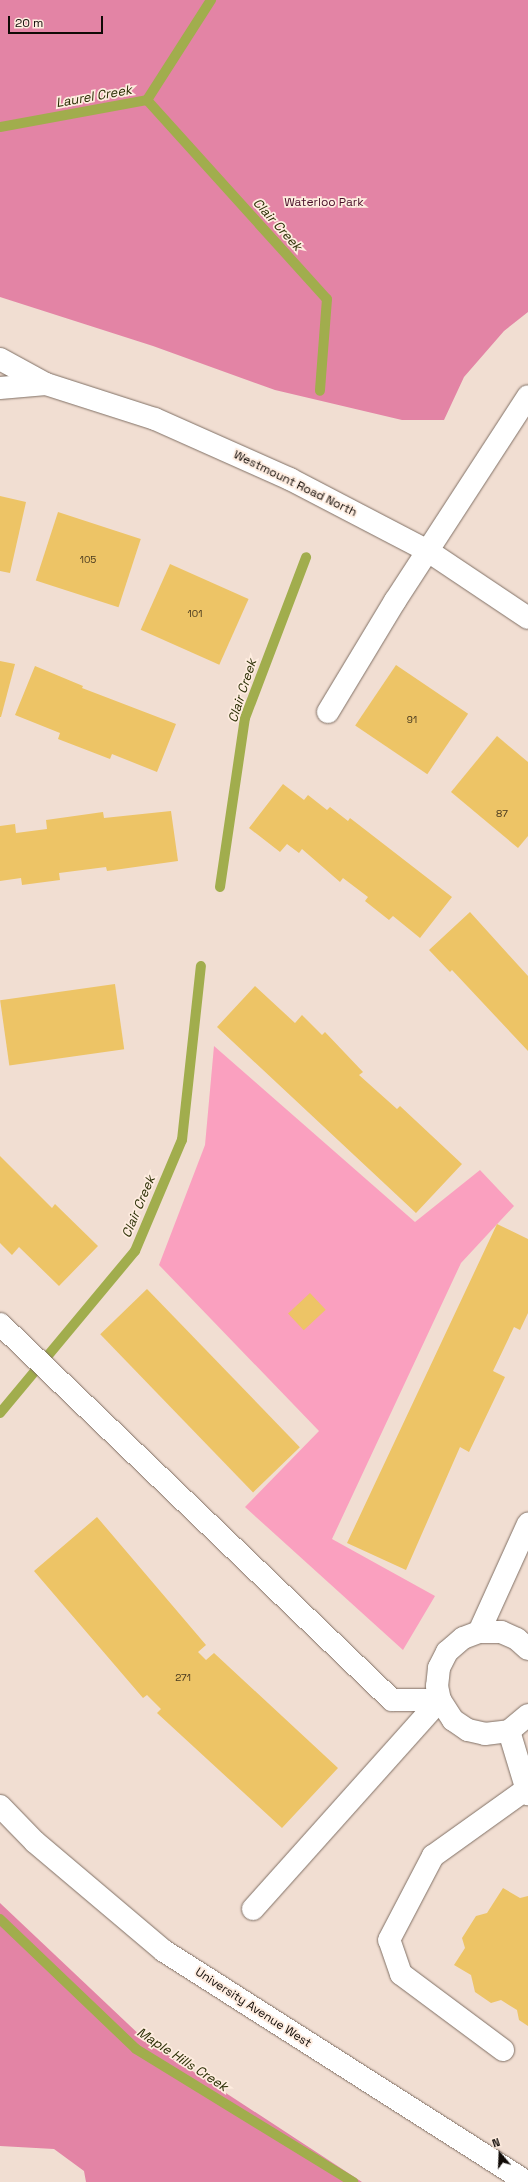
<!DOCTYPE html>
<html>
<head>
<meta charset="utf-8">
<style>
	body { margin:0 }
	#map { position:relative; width:528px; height:2182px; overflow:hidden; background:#f1ded2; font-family:"Space Grotesk",sans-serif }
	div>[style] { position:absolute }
	.green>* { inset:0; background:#faa0bf }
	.forest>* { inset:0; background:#e384a5 }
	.stream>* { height:10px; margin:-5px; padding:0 5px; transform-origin:5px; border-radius:5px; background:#a1ad4d }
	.building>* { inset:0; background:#edc466; transform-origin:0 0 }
	.roads { filter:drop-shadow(0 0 1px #807065) drop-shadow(0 0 1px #807065) }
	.minor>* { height:22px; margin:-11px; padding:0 11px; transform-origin:11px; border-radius:11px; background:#fff }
	.major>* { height:22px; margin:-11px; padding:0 11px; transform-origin:11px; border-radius:11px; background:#fff }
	span { translate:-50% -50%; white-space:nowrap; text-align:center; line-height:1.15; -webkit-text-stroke:3.5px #feecdf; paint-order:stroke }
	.number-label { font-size:10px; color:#47381e }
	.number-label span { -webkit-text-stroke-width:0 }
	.park-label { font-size:12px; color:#490f29 }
	.street-label { font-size:12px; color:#100a06 }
	.water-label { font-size:13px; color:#292d03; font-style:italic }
	.north { position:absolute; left:480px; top:2134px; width:40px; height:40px; -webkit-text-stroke:3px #feecdf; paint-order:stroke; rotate:341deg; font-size:11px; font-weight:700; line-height:16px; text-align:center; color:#100a06 }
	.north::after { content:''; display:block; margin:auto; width:14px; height:18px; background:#100a06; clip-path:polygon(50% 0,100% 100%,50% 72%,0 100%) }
	.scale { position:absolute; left:8px; top:16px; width:95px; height:18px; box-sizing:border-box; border:2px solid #100a06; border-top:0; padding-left:5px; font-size:12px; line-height:14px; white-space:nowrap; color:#100a06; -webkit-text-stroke:3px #feecdf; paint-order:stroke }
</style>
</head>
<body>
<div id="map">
	<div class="green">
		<i style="clip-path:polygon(214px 1046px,415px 1222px,480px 1170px,514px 1206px,461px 1263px,332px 1539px,435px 1596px,403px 1650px,245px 1507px,319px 1431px,159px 1265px,205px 1145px)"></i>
	</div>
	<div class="forest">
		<i style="clip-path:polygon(0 0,528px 0,528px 312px,504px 331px,464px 377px,444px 420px,402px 420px,275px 390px,153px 346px,0 297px)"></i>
		<i style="clip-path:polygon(0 1903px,145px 2040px,362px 2182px,86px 2182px,84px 2171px,54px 2149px,0 2146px)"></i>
	</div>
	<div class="stream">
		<i style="left:147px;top:100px;width:268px;rotate:47.9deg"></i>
		<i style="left:327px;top:299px;width:92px;rotate:94.4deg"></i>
		<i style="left:0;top:127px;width:149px;rotate:-10.4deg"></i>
		<i style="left:147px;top:100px;width:119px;rotate:-57.4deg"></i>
		<i style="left:220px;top:887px;width:171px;rotate:-81.6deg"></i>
		<i style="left:245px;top:718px;width:172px;rotate:-69.2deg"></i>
		<i style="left:0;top:1413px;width:211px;rotate:-50.2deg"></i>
		<i style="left:135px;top:1251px;width:121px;rotate:-67.1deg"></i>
		<i style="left:182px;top:1140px;width:175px;rotate:-83.8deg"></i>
		<i style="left:0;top:1919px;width:188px;rotate:43.7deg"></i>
		<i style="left:136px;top:2049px;width:255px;rotate:31.5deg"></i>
	</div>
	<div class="building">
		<i style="clip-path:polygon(0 496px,26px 502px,10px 573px,0 571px)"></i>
		<i style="left:58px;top:512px;width:87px;height:72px;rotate:18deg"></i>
		<i style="left:170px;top:564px;width:86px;height:72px;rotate:24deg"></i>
		<i style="clip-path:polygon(0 661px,15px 664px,1px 717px,0 717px)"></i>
		<i style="left:396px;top:665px;width:87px;height:73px;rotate:34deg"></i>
		<i style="clip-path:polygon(35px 666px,83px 686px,82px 688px,176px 724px,157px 772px,112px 754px,110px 759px,58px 739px,60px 733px,15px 715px)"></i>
		<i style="clip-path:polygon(497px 736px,528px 762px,528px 836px,518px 848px,451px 792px)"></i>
		<i style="clip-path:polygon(283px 784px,304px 800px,308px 795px,327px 810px,330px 807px,348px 821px,350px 818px,452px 897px,420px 938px,393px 916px,389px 920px,365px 901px,368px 897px,343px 878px,340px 882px,302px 849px,299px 853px,287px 844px,280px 852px,249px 828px)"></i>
		<i style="clip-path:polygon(171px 811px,178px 861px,107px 871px,106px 867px,59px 873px,60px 880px,22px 885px,21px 878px,0 881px,0 826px,15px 824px,16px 833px,47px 829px,46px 820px,103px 812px,104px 818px)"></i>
		<i style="clip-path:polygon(470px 912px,528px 976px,528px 1051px,452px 970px,450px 972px,429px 950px)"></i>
		<i style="left:115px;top:984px;width:66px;height:116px;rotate:82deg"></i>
		<i style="clip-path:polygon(255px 986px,295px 1023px,302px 1015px,322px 1035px,325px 1032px,363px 1072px,359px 1075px,397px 1109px,400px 1106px,462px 1164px,416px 1213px,217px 1027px)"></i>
		<i style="clip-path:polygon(0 1156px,52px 1208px,55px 1204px,98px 1246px,59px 1286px,19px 1247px,12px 1255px,0 1243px)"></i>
		<i style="clip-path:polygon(497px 1224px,528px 1239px,528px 1313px,520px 1330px,514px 1327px,493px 1371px,505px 1377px,469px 1452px,460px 1447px,406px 1570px,347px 1543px)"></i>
		<i style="left:147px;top:1289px;width:220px;height:65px;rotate:46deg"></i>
		<i style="left:310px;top:1293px;width:23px;height:30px;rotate:47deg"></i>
		<i style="clip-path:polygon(97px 1517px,206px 1645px,198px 1652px,206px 1660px,214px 1653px,338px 1768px,282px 1828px,157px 1713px,161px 1709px,147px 1695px,143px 1698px,34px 1571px)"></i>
		<i style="clip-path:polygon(503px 1888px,520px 1898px,528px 1896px,528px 2026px,519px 2020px,517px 2010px,501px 2000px,491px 2003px,475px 1992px,471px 1975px,454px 1965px,465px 1948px,462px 1938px,476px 1916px,487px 1913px)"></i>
	</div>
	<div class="roads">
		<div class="minor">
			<i style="left:328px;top:712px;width:130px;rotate:-58.9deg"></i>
			<i style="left:395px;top:601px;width:244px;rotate:-57deg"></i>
			<i style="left:0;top:1324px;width:543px;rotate:43.81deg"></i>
			<i style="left:392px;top:1700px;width:48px"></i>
			<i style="left:479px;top:1632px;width:119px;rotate:-65.6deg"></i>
			<i style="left:528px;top:1649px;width:15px;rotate:-138deg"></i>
			<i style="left:517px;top:1639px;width:17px;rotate:-156deg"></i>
			<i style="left:501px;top:1632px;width:22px;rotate:180deg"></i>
			<i style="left:479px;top:1632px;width:17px;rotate:159deg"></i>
			<i style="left:463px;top:1638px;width:21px;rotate:139deg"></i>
			<i style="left:447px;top:1652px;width:18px;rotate:117deg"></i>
			<i style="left:439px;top:1668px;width:18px;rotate:96deg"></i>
			<i style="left:437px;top:1686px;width:14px;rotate:78deg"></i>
			<i style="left:440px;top:1700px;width:24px;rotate:57deg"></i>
			<i style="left:453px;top:1720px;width:18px;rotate:34deg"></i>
			<i style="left:468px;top:1730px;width:17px;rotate:13deg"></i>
			<i style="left:485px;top:1734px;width:24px;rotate:-7deg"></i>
			<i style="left:509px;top:1731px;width:25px;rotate:-40deg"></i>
			<i style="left:509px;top:1731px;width:66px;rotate:73.2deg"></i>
			<i style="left:253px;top:1909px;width:280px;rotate:-48.2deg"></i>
			<i style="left:503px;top:2050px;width:127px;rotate:-143.3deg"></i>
			<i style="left:401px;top:1974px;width:36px;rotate:-109deg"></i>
			<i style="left:389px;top:1940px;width:95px;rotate:-62.4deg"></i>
			<i style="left:433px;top:1856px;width:117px;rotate:-35.6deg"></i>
		</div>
		<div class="major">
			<i style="left:0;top:359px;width:52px;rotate:28.5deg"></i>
			<i style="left:46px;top:384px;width:114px;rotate:17.8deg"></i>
			<i style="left:155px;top:419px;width:148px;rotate:24deg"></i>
			<i style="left:290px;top:479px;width:156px;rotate:27.6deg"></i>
			<i style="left:428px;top:551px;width:120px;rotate:33.8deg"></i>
			<i style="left:0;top:388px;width:46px;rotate:-5deg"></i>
			<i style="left:0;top:1806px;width:50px;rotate:45.8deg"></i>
			<i style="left:35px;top:1842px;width:169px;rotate:40.2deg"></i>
			<i style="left:164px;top:1951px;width:430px;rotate:32.5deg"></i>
		</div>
	</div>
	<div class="number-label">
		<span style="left:88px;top:560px">105</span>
		<span style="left:195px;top:614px">101</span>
		<span style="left:412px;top:720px">91</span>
		<span style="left:502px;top:814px">87</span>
		<span style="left:183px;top:1678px">271</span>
	</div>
	<div class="park-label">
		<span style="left:324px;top:203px">Waterloo Park</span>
	</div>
	<div class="street-label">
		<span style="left:295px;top:484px;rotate:26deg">Westmount Road North</span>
		<span style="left:253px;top:2008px;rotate:33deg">University Avenue West</span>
	</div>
	<div class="water-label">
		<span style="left:94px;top:97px;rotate:-10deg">Laurel Creek</span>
		<span style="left:277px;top:225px;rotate:48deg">Clair Creek</span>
		<span style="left:243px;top:691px;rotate:-72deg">Clair Creek</span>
		<span style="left:139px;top:1207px;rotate:-67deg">Clair Creek</span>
		<span style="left:182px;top:2060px;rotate:33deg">Maple Hills Creek</span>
	</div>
	<div class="north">N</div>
	<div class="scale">20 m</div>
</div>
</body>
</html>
